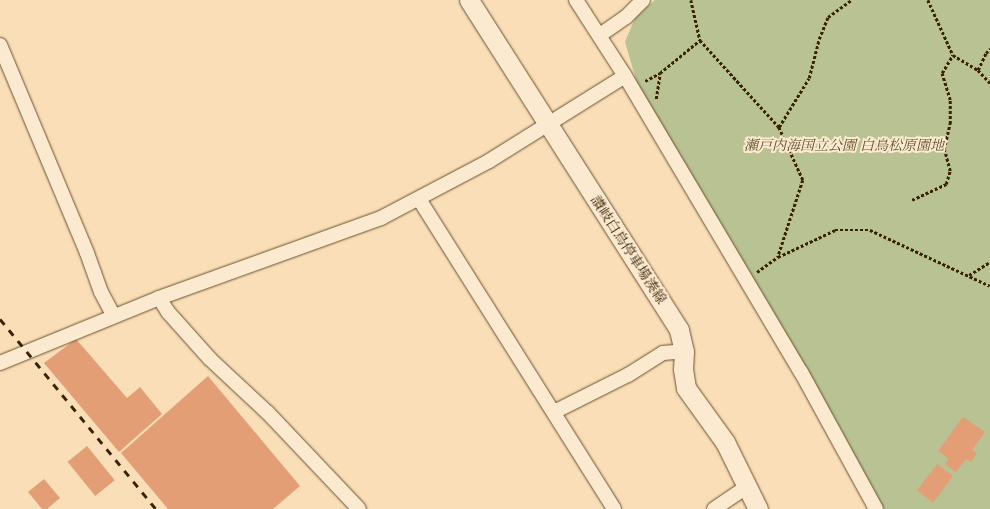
<!DOCTYPE html>
<html>
<head>
<meta charset="utf-8">
<style>
	body { margin:0 }
	#map { position:relative; width:990px; height:509px; overflow:hidden; background:#f9deb7; font-family:Cardo,"Noto Serif JP",serif }
	div>[style] { position:absolute }
	.green>* { inset:0; background:#b8c293 }
	.building>* { inset:0; background:#e39e75; transform-origin:0 0 }
	.path>* { height:2.5px; margin-top:-1.25px; transform-origin:0; background:repeating-linear-gradient(90deg,#3a2102 0 3px,transparent 0 5px) }
	.roads { filter:drop-shadow(0 0 1px #6a502f) drop-shadow(0 0 1px #6a502f) }
	.minor>* { height:14px; margin:-7px; padding:0 7px; transform-origin:7px; border-radius:7px; background:#fbead0 }
	.secondary>* { height:19px; margin:-9.5px; padding:0 9.5px; transform-origin:9.5px; border-radius:9.5px; background:#fbead0 }
	.rail>* { height:3px; margin-top:-1.5px; transform-origin:0; background:repeating-linear-gradient(90deg,#3a2102 0 7px,transparent 0 14px) }
	span { translate:-50% -50%; white-space:nowrap; text-align:center; line-height:1.15; -webkit-text-stroke:4px #fbead0; paint-order:stroke }
	.park-label { font-size:14px; color:#60512e; font-style:italic }
	.street-label { font-size:14px; color:#3a2102 }
</style>
</head>
<body>
<div id="map">
	<div class="green">
		<i style="clip-path:polygon(655px 0,990px 0,990px 509px,884px 509px,772px 310px,637px 83px,625px 42px,635px 18px)"></i>
	</div>
	<div class="building">
		<i style="clip-path:polygon(76px 339px,127px 398px,140px 387px,162px 414px,119px 452px,44px 363px)"></i>
		<i style="clip-path:polygon(208px 376px,300px 486px,273px 509px,168px 509px,121px 453px)"></i>
		<i style="clip-path:polygon(963px 417px,985px 432px,972px 450px,977px 453px,971px 462px,966px 459px,956px 472px,945px 464px,949px 459px,938px 451px)"></i>
		<i style="left:87px;top:446px;width:44px;height:25px;rotate:51deg"></i>
		<i style="left:937px;top:464px;width:20px;height:33px;rotate:37deg"></i>
		<i style="clip-path:polygon(44px 479px,60px 498px,47px 509px,42px 509px,28px 492px)"></i>
	</div>
	<div class="path">
		<i style="left:691px;top:0;width:41px;rotate:77.3deg"></i>
		<i style="left:700px;top:40px;width:118px;rotate:47.8deg"></i>
		<i style="left:779px;top:127px;width:58px;rotate:65.6deg"></i>
		<i style="left:803px;top:180px;width:81px;rotate:108deg"></i>
		<i style="left:778px;top:257px;width:63px;rotate:-25.3deg"></i>
		<i style="left:835px;top:230px;width:35px"></i>
		<i style="left:870px;top:230px;width:132px;rotate:25deg"></i>
		<i style="left:928px;top:0;width:60px;rotate:65.6deg"></i>
		<i style="left:953px;top:55px;width:29px;rotate:31deg"></i>
		<i style="left:978px;top:70px;width:18px;rotate:47deg"></i>
		<i style="left:978px;top:70px;width:19px;rotate:-65deg"></i>
		<i style="left:986px;top:53px;width:6px;rotate:-45deg"></i>
		<i style="left:645px;top:81px;width:17px;rotate:-28deg"></i>
		<i style="left:660px;top:73px;width:52px;rotate:-39.5deg"></i>
		<i style="left:656px;top:99px;width:25px;rotate:-81deg"></i>
		<i style="left:779px;top:127px;width:57px;rotate:-58.5deg"></i>
		<i style="left:809px;top:78px;width:40px;rotate:-75.6deg"></i>
		<i style="left:819px;top:39px;width:24px;rotate:-68deg"></i>
		<i style="left:828px;top:17px;width:29px;rotate:-36deg"></i>
		<i style="left:912px;top:200px;width:38px;rotate:-25deg"></i>
		<i style="left:946px;top:184px;width:14px;rotate:-73deg"></i>
		<i style="left:950px;top:171px;width:23px;rotate:-105deg"></i>
		<i style="left:944px;top:149px;width:26px;rotate:-77deg"></i>
		<i style="left:950px;top:124px;width:24px;rotate:-90deg"></i>
		<i style="left:950px;top:100px;width:28px;rotate:-107deg"></i>
		<i style="left:942px;top:73px;width:21px;rotate:-59deg"></i>
		<i style="left:757px;top:272px;width:26px;rotate:-36deg"></i>
		<i style="left:969px;top:275px;width:25px;rotate:-32deg"></i>
	</div>
	<div class="roads">
		<div class="minor">
			<i style="left:576px;top:0;width:90px;rotate:57.2deg"></i>
			<i style="left:625px;top:76px;width:344px;rotate:59.3deg"></i>
			<i style="left:801px;top:372px;width:156px;rotate:61.3deg"></i>
			<i style="left:600px;top:35px;width:32px;rotate:-35deg"></i>
			<i style="left:626px;top:17px;width:24px;rotate:-45deg"></i>
			<i style="left:0;top:45px;width:225px;rotate:67.3deg"></i>
			<i style="left:87px;top:253px;width:41px;rotate:70.3deg"></i>
			<i style="left:101px;top:292px;width:27px;rotate:62deg"></i>
			<i style="left:419px;top:199px;width:366px;rotate:57.8deg"></i>
			<i style="left:159px;top:298px;width:17px;rotate:57deg"></i>
			<i style="left:168px;top:312px;width:63px;rotate:48.2deg"></i>
			<i style="left:210px;top:359px;width:79px;rotate:43deg"></i>
			<i style="left:268px;top:413px;width:132px;rotate:46.5deg"></i>
			<i style="left:0;top:363px;width:172px;rotate:-22.2deg"></i>
			<i style="left:159px;top:298px;width:236px;rotate:-19.8deg"></i>
			<i style="left:381px;top:218px;width:122px;rotate:-27.8deg"></i>
			<i style="left:489px;top:161px;width:160px;rotate:-32deg"></i>
			<i style="left:554px;top:412px;width:83px;rotate:-26.6deg"></i>
			<i style="left:628px;top:375px;width:41px;rotate:-32.2deg"></i>
			<i style="left:663px;top:353px;width:21px;rotate:-5deg"></i>
			<i style="left:714px;top:509px;width:41px;rotate:-34.1deg"></i>
		</div>
		<div class="secondary">
			<i style="left:469px;top:0;width:391px;rotate:57.5deg"></i>
			<i style="left:679px;top:330px;width:22px;rotate:77deg"></i>
			<i style="left:684px;top:351px;width:18px;rotate:93deg"></i>
			<i style="left:683px;top:369px;width:19px;rotate:81deg"></i>
			<i style="left:686px;top:388px;width:67px;rotate:54.2deg"></i>
			<i style="left:725px;top:442px;width:75px;rotate:63.8deg"></i>
		</div>
	</div>
	<div class="rail">
		<i style="left:0;top:319px;width:246px;rotate:50.6deg"></i>
	</div>
	<div class="park-label">
		<span style="left:844px;top:146px">瀬戸内海国立公園 白鳥松原園地</span>
	</div>
	<div class="street-label">
		<span style="left:628px;top:250px;rotate:57deg">讃岐白鳥停車場湊線</span>
	</div>
</div>
</body>
</html>
